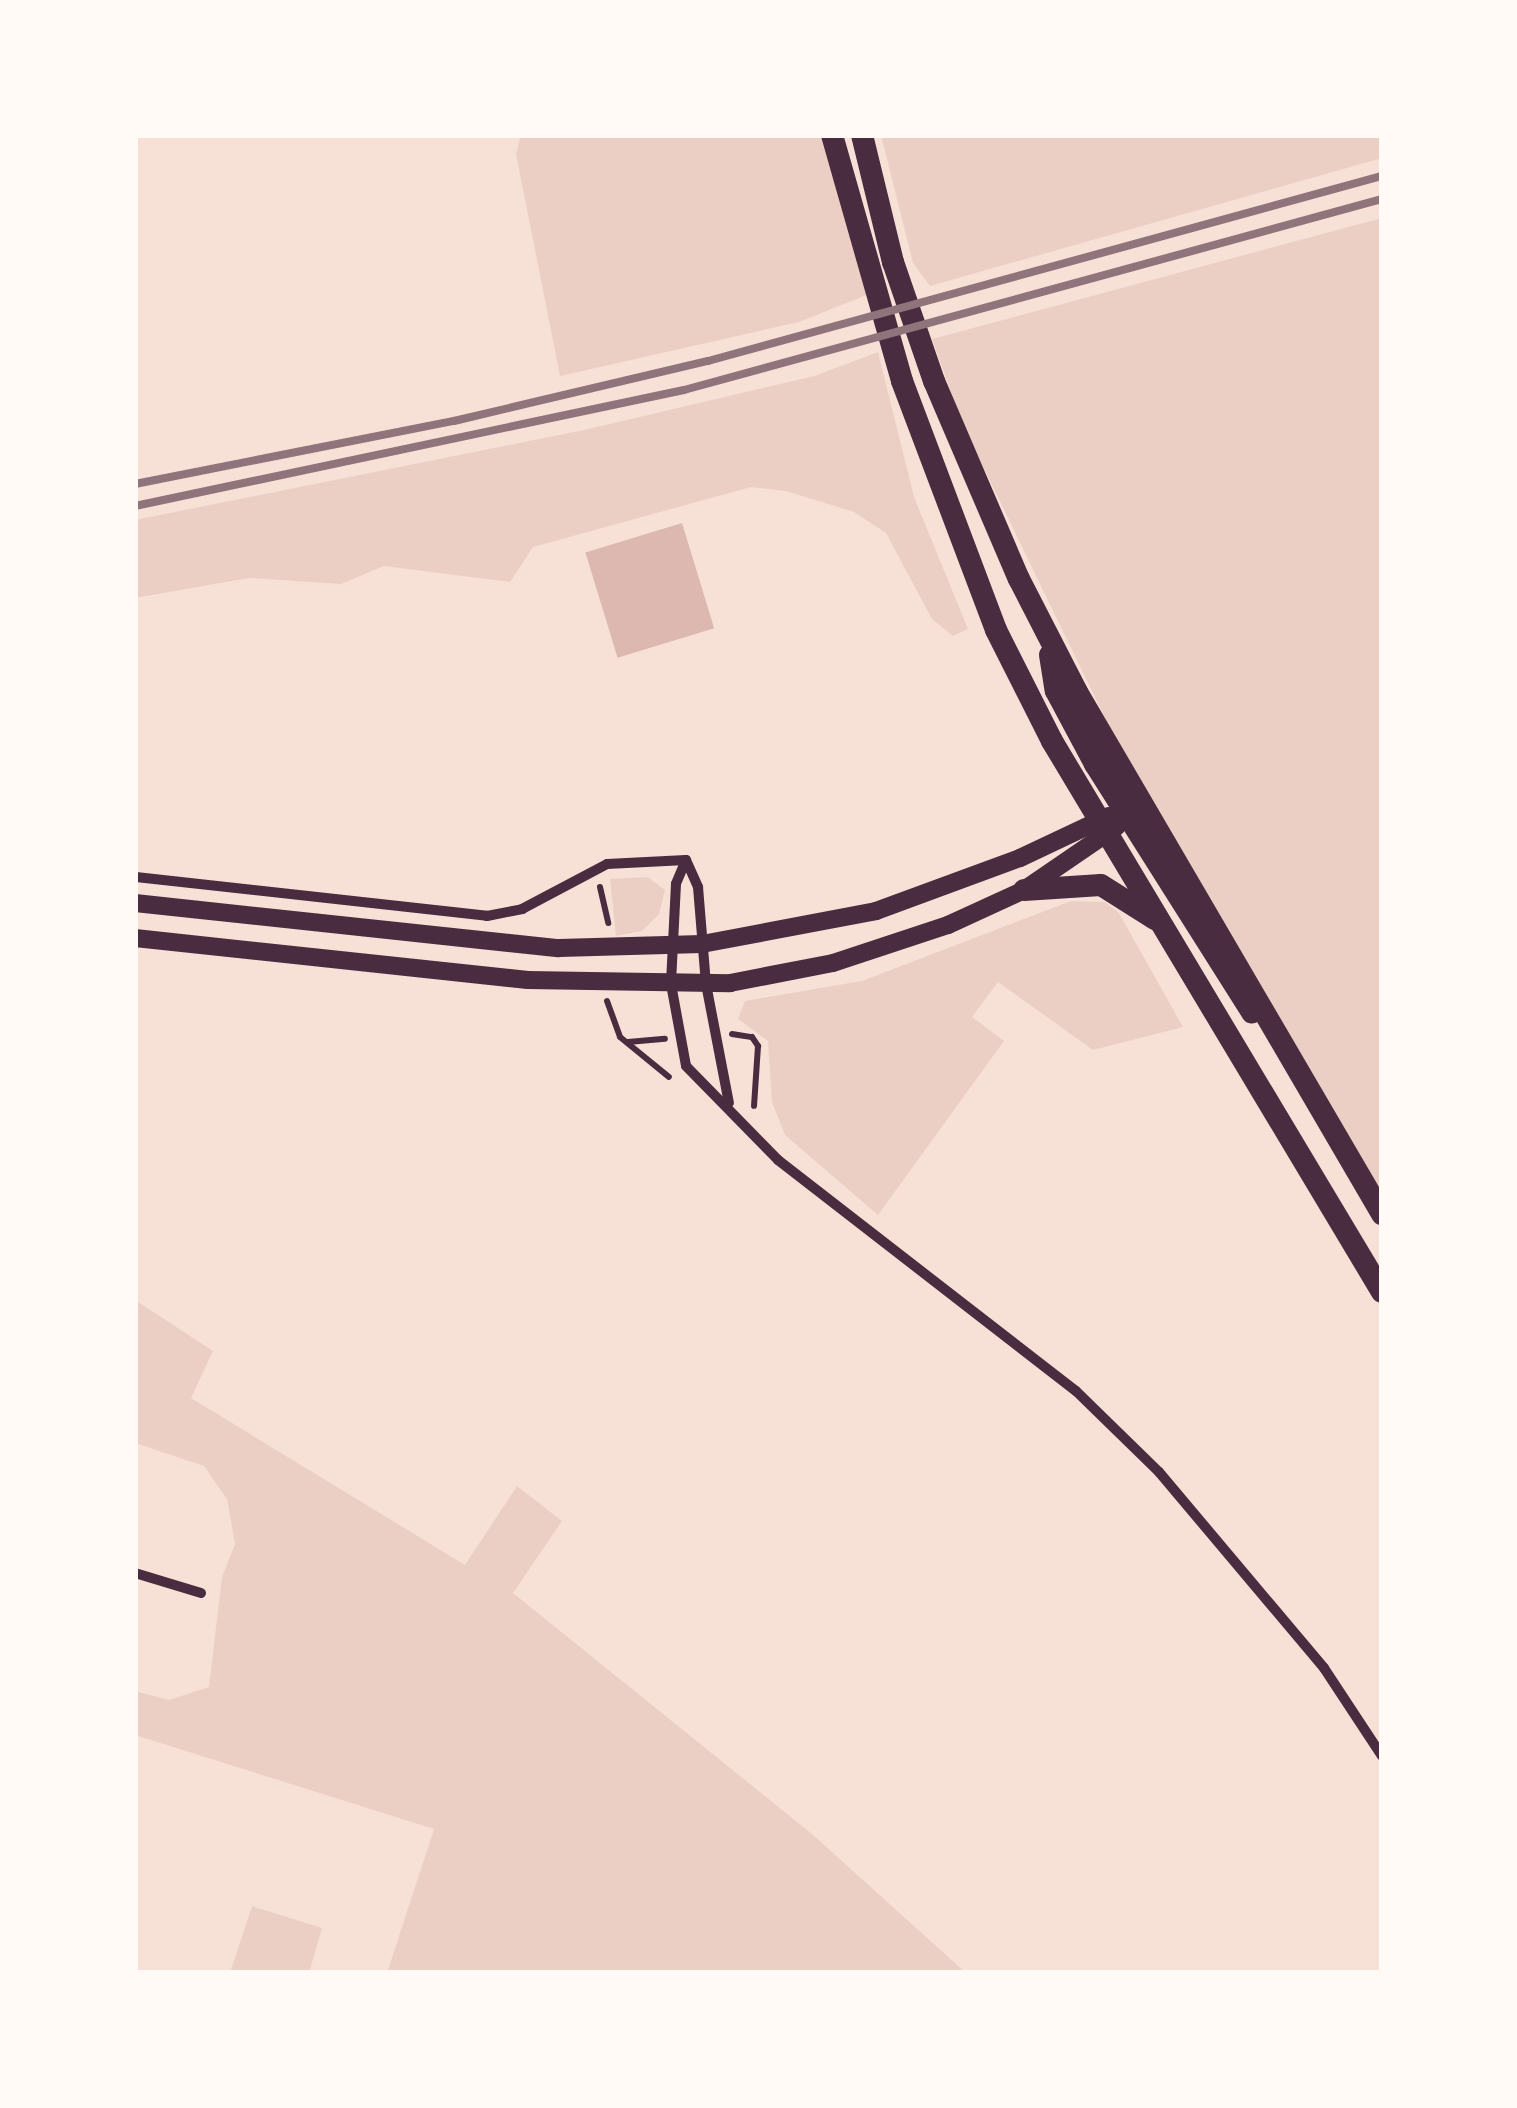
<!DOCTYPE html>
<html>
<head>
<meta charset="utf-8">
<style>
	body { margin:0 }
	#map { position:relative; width:1517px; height:2108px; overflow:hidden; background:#f7e1d7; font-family:"Fira Sans",sans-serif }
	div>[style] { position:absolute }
	.green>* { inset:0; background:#ebcfc5 }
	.water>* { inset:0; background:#dcb8b0; transform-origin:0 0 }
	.path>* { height:6px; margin:-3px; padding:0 3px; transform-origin:3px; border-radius:3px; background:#4a2c40 }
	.minor>* { height:10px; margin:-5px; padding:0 5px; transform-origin:5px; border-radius:5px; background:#4a2c40 }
	.tertiary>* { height:18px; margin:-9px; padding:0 9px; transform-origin:9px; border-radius:9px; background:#4a2c40 }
	.primary>* { height:22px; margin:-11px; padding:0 11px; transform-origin:11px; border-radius:11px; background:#4a2c40 }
	.rail>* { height:8px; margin:-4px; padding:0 4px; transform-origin:4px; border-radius:4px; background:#8f747c }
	span { translate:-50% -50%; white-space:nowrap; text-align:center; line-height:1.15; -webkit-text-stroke:8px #fffaf5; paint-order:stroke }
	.frame { position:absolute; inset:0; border:138px solid #fffaf5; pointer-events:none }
</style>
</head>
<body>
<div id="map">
	<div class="green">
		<i style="clip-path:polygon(521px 135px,820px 135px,869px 294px,799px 322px,560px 376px,516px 154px)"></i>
		<i style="clip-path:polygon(881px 135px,1382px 135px,1382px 158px,930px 286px,913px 263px)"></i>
		<i style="clip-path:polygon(1382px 218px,1382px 1192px,1120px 749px,963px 425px,932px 339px)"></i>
		<i style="clip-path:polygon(878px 352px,914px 497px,968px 629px,953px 636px,932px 619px,886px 533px,854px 512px,786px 491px,751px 487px,533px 547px,510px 582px,384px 566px,341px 584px,249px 578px,135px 598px,135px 520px,584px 430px,814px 376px)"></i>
		<i style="clip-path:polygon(648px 877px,665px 890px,659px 914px,642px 931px,616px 936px,610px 879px)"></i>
		<i style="clip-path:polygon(1071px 901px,1105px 902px,1119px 913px,1183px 1027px,1093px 1050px,998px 982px,972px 1017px,1004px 1041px,878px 1215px,785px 1135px,772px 1102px,768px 1041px,738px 1019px,745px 1001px,862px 981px)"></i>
		<i style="clip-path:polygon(135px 1300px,213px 1351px,191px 1398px,465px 1565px,517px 1486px,562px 1521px,513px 1593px,812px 1834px,966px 1973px,387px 1973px,434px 1829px,135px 1735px,135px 1691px,169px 1700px,209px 1687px,222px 1577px,235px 1544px,227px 1499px,204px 1466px,135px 1443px)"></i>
		<i style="clip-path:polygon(252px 1906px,322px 1928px,309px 1973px,230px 1973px)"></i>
	</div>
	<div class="water">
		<i style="left:682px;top:523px;width:110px;height:101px;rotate:73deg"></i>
	</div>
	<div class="path">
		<i style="left:600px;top:887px;width:37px;rotate:77deg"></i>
		<i style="left:607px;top:1001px;width:38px;rotate:70deg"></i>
		<i style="left:620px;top:1037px;width:63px;rotate:39.2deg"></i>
		<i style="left:732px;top:1034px;width:20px;rotate:9deg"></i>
		<i style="left:752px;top:1037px;width:11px;rotate:56deg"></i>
		<i style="left:758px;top:1046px;width:60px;rotate:93.8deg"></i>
		<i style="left:628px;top:1042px;width:37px;rotate:-5deg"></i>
	</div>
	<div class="minor">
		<i style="left:686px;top:860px;width:26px;rotate:113deg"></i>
		<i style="left:676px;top:884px;width:100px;rotate:92.9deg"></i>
		<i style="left:671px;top:984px;width:83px;rotate:79.6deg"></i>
		<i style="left:686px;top:1066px;width:132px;rotate:45.6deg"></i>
		<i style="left:778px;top:1160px;width:377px;rotate:37.8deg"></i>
		<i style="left:1076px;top:1391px;width:116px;rotate:44.3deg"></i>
		<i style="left:1159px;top:1472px;width:256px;rotate:49.9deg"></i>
		<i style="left:1324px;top:1668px;width:105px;rotate:56.6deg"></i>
		<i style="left:686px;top:860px;width:30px;rotate:66deg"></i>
		<i style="left:698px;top:887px;width:97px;rotate:85.3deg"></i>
		<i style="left:706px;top:984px;width:121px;rotate:79.1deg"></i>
		<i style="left:136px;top:877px;width:353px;rotate:6.3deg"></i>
		<i style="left:487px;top:916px;width:36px;rotate:-11deg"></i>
		<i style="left:522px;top:909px;width:96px;rotate:-27.9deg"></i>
		<i style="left:607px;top:864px;width:79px;rotate:-2.9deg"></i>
		<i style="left:135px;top:1573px;width:69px;rotate:16.9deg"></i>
	</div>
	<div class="tertiary">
		<i style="left:135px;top:903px;width:426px;rotate:6.1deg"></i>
		<i style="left:559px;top:948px;width:143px;rotate:-1.6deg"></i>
		<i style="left:702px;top:944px;width:177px;rotate:-10.7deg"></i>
		<i style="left:876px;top:911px;width:153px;rotate:-20.2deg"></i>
		<i style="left:1020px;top:858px;width:98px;rotate:-25.3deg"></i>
		<i style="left:135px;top:938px;width:395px;rotate:6.1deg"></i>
		<i style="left:528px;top:980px;width:202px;rotate:0.9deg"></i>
		<i style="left:730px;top:983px;width:105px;rotate:-11deg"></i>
		<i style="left:833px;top:963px;width:121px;rotate:-18.3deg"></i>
		<i style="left:948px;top:925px;width:84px;rotate:-24.7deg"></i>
		<i style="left:1024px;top:890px;width:112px;rotate:-34.4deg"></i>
	</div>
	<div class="primary">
		<i style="left:832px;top:135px;width:256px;rotate:74.1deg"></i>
		<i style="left:902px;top:381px;width:266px;rotate:69.3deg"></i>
		<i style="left:996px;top:630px;width:124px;rotate:63.2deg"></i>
		<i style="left:1052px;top:741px;width:642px;rotate:59.08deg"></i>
		<i style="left:862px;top:135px;width:131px;rotate:76.3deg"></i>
		<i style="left:893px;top:262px;width:126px;rotate:71deg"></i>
		<i style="left:934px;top:381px;width:215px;rotate:66.8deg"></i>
		<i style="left:1019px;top:579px;width:127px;rotate:62.8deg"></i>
		<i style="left:1077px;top:692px;width:605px;rotate:59.7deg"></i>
		<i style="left:1050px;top:655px;width:36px;rotate:81deg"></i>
		<i style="left:1056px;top:691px;width:83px;rotate:61.9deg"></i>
		<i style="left:1095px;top:764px;width:294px;rotate:57.7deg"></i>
		<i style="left:1024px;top:890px;width:77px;rotate:-3.7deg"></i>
		<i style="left:1101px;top:885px;width:64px;rotate:32.2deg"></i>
	</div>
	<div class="rail">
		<i style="left:135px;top:484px;width:325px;rotate:-11.2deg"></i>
		<i style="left:454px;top:421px;width:261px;rotate:-13.3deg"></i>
		<i style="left:708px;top:361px;width:699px;rotate:-15.35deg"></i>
		<i style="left:135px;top:506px;width:561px;rotate:-11.93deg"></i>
		<i style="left:684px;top:390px;width:724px;rotate:-15.3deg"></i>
	</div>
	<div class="frame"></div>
</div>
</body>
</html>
